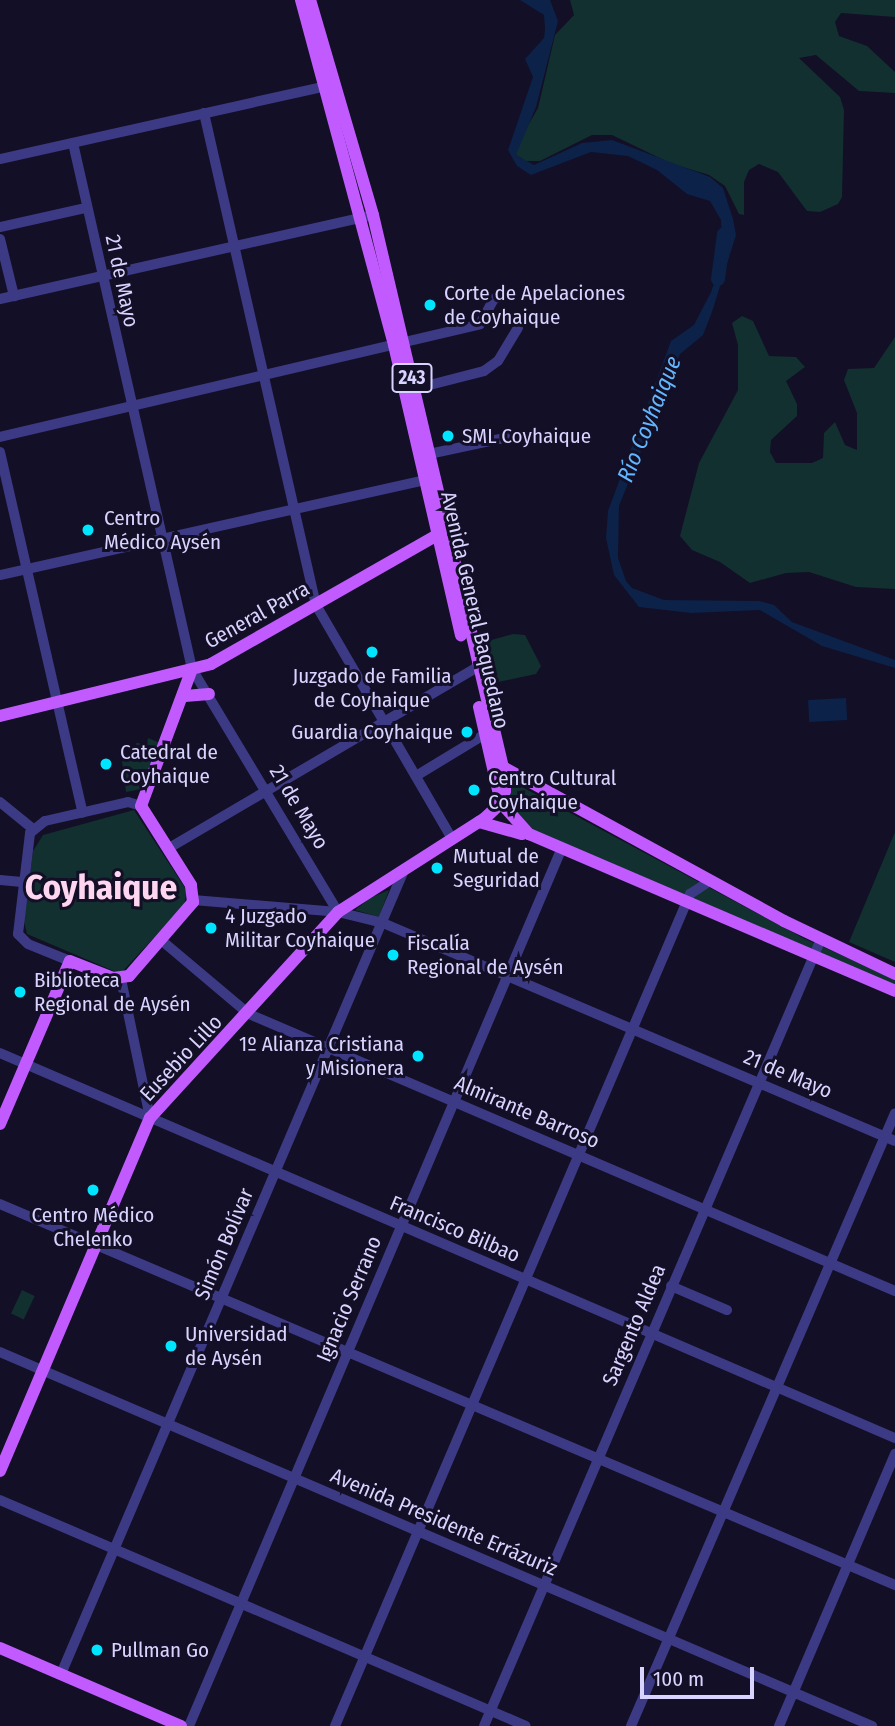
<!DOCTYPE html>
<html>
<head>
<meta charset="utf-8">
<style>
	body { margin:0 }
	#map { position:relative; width:895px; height:1726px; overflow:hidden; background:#130f26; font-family:"Fira Sans Condensed",sans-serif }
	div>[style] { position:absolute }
	.green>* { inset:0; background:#12302f; transform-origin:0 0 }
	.water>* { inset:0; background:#0c2248; transform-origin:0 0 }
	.river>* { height:14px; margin:-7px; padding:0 7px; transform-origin:7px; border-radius:7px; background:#0c2248 }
	.minor>* { height:10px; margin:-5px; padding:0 5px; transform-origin:5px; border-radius:5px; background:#3d3a85 }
	.major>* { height:12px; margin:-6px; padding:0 6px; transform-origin:6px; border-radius:6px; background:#c25bff }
	.dots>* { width:19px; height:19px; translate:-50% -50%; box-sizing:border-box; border:4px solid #130f26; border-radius:50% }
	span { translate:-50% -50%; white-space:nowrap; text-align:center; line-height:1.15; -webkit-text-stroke:6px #130f26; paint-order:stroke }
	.shield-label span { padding:2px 5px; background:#130f26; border:2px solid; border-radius:5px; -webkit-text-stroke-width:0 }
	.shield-label { font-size:19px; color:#d9d4ff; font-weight:700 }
	.street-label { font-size:21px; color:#d9d4ff }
	.poi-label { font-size:21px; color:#d9d4ff }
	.left { translate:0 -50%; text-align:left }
	.right { translate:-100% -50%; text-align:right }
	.water-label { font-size:23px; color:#62b6ff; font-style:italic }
	.town-label { font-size:35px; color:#ffd6f0; font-weight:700 }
	.scale { position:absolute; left:640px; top:1667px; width:114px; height:32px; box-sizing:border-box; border:4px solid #d9d4ff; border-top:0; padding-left:9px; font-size:21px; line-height:24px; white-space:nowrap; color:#d9d4ff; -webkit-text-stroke:5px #130f26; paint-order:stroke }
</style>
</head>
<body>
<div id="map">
	<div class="green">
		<i style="clip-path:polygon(570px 0,895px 0,895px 17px,841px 13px,835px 22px,839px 36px,867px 46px,895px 72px,895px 93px,859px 91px,816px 55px,799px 58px,840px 97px,844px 110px,842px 197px,838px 204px,820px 212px,807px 211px,778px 172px,759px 164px,749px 170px,744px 182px,744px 215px,739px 214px,725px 186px,709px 175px,670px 163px,612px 135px,592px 135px,540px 161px,526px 161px,516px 155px,518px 143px,538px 108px,555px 35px,574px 15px)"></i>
		<i style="clip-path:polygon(742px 316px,753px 321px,769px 356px,796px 357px,805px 367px,786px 381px,797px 404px,797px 416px,771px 440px,770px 452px,776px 463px,812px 463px,823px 458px,824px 433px,835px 422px,845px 445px,857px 450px,857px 413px,844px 380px,848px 369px,874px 368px,895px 337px,895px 589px,856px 587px,809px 572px,786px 573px,750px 583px,720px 562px,692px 550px,680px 536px,699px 463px,738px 390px,738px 345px,732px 323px)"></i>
		<i style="clip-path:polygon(513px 634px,525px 635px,541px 666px,536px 674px,484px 685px,474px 645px)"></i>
		<i style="clip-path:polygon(148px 738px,160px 743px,141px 789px,126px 792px,122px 761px,139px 758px,136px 743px,147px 743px)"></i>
		<i style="clip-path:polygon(507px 779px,805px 939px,895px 979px,895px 987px,539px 835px,508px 804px)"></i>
		<i style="clip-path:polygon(134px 810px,187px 891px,184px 905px,123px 971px,116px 972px,27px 934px,24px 921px,33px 851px,43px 835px)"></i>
		<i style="clip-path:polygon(895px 832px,895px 962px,849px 942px)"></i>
		<i style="clip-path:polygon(389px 890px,379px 917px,355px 910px,370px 898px)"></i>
		<i style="left:22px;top:1290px;width:14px;height:26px;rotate:25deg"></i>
	</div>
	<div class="water">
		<i style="clip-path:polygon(520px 0,550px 0,558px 21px,536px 107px,516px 155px,534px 165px,582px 143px,612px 140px,710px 177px,723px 188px,733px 219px,736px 235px,712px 312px,703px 335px,680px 354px,619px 506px,618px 558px,626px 581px,632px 588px,664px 600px,759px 601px,774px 605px,792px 622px,895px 660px,895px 668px,822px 646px,760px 610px,691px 613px,639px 607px,614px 575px,606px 538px,608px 511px,671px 341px,694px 325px,711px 292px,723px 257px,721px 220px,710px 201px,687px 194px,657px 170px,628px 156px,591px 152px,531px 175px,517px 166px,508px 150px,533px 77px,525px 59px,544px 38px,545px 29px,544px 15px)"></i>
		<i style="left:846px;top:698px;width:22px;height:38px;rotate:87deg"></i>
	</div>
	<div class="river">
		<i style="left:718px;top:279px;width:45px;rotate:-82.4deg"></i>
	</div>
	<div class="minor">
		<i style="left:204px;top:113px;width:505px;rotate:77.18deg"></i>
		<i style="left:316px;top:605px;width:271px;rotate:59.8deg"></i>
		<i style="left:73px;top:143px;width:539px;rotate:77.25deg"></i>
		<i style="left:192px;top:669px;width:283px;rotate:59deg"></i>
		<i style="left:0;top:159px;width:339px;rotate:-12.6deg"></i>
		<i style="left:0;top:227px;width:88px;rotate:-12.5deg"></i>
		<i style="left:0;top:239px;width:59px;rotate:76.2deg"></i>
		<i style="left:0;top:299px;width:382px;rotate:-12.7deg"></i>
		<i style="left:414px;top:389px;width:72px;rotate:-14.4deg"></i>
		<i style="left:484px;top:371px;width:17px;rotate:-36deg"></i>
		<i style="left:498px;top:361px;width:39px;rotate:-59deg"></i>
		<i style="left:0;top:437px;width:493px;rotate:-13.2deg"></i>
		<i style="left:480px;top:324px;width:29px;rotate:-61deg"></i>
		<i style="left:494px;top:299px;width:16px;rotate:-15deg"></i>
		<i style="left:0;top:452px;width:370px;rotate:77.1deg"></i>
		<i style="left:429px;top:454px;width:81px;rotate:-12.1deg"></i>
		<i style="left:0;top:575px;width:441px;rotate:-12.6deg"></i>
		<i style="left:416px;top:776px;width:81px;rotate:-31.3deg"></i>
		<i style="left:0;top:802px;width:43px;rotate:39.3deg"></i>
		<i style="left:169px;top:848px;width:357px;rotate:-30.4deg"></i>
		<i style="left:0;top:880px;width:22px;rotate:5deg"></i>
		<i style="left:193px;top:900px;width:145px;rotate:4.7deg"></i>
		<i style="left:338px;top:912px;width:46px;rotate:13.7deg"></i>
		<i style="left:383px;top:923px;width:556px;rotate:23.06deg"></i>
		<i style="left:161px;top:940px;width:115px;rotate:40.1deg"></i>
		<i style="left:249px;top:1014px;width:703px;rotate:23.21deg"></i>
		<i style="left:70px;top:961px;width:45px;rotate:-158deg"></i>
		<i style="left:28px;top:944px;width:14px;rotate:-135deg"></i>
		<i style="left:18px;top:934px;width:102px;rotate:-83.2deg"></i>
		<i style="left:30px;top:833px;width:19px;rotate:-39deg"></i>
		<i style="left:45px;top:821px;width:85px;rotate:-12.9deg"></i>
		<i style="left:128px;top:802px;width:14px;rotate:17deg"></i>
		<i style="left:121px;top:979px;width:142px;rotate:78.2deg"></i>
		<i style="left:0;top:1053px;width:974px;rotate:23.28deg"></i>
		<i style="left:0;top:1204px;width:973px;rotate:23.06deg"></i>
		<i style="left:671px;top:1286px;width:61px;rotate:23.2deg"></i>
		<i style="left:0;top:1352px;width:949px;rotate:23.21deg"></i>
		<i style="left:0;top:1500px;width:572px;rotate:23.25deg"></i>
		<i style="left:61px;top:1674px;width:876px;rotate:-66.89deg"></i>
		<i style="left:189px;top:1726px;width:952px;rotate:-66.99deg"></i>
		<i style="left:335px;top:1726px;width:905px;rotate:-66.89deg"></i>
		<i style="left:690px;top:894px;width:24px;rotate:-33deg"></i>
		<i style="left:484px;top:1726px;width:856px;rotate:-66.82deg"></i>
		<i style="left:631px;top:1726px;width:667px;rotate:-66.7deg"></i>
		<i style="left:779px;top:1726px;width:296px;rotate:-66.9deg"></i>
	</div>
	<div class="major">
		<i style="left:301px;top:0;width:357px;rotate:74.9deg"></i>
		<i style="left:394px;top:345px;width:298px;rotate:77deg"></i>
		<i style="left:185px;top:696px;width:24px;rotate:-5deg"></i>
		<i style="left:479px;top:707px;width:98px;rotate:77.1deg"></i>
		<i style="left:501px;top:803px;width:42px;rotate:47.9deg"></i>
		<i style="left:529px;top:834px;width:398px;rotate:23.2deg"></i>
		<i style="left:0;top:716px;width:217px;rotate:-13.8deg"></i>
		<i style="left:211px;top:664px;width:260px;rotate:-29.7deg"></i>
		<i style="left:503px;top:767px;width:320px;rotate:28.7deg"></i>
		<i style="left:784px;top:921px;width:123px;rotate:25.5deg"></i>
		<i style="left:479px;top:822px;width:45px;rotate:15.6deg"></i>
		<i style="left:0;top:1124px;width:177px;rotate:-66.8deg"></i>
		<i style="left:70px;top:961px;width:46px;rotate:21.6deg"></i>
		<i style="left:113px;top:978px;width:16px;rotate:-7deg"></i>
		<i style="left:129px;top:976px;width:98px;rotate:-49.1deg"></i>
		<i style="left:193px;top:902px;width:17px;rotate:-97deg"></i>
		<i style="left:191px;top:885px;width:93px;rotate:-122.3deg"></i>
		<i style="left:141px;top:806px;width:146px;rotate:-69.6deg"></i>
		<i style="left:0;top:1471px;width:384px;rotate:-67deg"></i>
		<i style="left:150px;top:1118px;width:279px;rotate:-47.6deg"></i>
		<i style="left:338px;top:912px;width:174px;rotate:-32.6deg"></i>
		<i style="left:485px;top:818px;width:22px;rotate:-43deg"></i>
		<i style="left:501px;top:803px;width:13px;rotate:-72deg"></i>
		<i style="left:505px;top:791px;width:15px;rotate:-90deg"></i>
		<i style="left:505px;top:776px;width:576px;rotate:-103.24deg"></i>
		<i style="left:373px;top:215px;width:224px;rotate:-106.3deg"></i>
		<i style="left:0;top:1648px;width:197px;rotate:23.3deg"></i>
	</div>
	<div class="dots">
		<i style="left:430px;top:305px;background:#00e5ff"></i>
		<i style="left:448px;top:436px;background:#00e5ff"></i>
		<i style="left:88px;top:530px;background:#00e5ff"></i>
		<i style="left:372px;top:652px;background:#00e5ff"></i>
		<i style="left:467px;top:732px;background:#00e5ff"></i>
		<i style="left:106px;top:764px;background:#00e5ff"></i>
		<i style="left:474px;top:790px;background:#00e5ff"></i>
		<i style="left:437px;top:868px;background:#00e5ff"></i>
		<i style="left:211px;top:928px;background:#00e5ff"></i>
		<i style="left:393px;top:955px;background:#00e5ff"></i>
		<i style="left:20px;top:992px;background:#00e5ff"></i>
		<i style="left:418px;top:1056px;background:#00e5ff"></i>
		<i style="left:93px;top:1190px;background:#00e5ff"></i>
		<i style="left:171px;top:1346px;background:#00e5ff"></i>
		<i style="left:97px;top:1650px;background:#00e5ff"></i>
	</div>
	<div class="shield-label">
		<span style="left:412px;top:378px">243</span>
	</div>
	<div class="street-label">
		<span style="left:122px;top:281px;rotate:78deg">21 de Mayo</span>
		<span style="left:475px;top:610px;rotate:77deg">Avenida General Baquedano</span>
		<span style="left:257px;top:615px;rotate:-29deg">General Parra</span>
		<span style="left:299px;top:807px;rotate:59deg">21 de Mayo</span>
		<span style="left:181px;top:1058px;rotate:-47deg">Eusebio Lillo</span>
		<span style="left:788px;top:1074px;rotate:23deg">21 de Mayo</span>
		<span style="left:527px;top:1112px;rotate:23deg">Almirante Barroso</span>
		<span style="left:455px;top:1229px;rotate:23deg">Francisco Bilbao</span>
		<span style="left:224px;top:1244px;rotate:-67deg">Simón Bolívar</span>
		<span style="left:349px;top:1299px;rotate:-67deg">Ignacio Serrano</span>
		<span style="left:634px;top:1325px;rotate:-67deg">Sargento Aldea</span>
		<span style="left:444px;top:1522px;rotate:23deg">Avenida Presidente Errázuriz</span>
	</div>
	<div class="poi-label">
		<span class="left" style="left:444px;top:305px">Corte de Apelaciones<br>de Coyhaique</span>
		<span class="left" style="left:462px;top:436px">SML Coyhaique</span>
		<span class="left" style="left:104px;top:530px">Centro<br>Médico Aysén</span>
		<span style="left:372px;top:688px">Juzgado de Familia<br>de Coyhaique</span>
		<span class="right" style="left:453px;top:732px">Guardia Coyhaique</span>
		<span class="left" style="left:120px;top:764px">Catedral de<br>Coyhaique</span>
		<span class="left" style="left:488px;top:790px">Centro Cultural<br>Coyhaique</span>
		<span class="left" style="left:453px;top:868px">Mutual de<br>Seguridad</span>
		<span class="left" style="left:225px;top:928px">4 Juzgado<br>Militar Coyhaique</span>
		<span class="left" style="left:407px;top:955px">Fiscalía<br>Regional de Aysén</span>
		<span class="left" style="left:34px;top:992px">Biblioteca<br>Regional de Aysén</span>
		<span class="right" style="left:404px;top:1056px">1º Alianza Cristiana<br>y Misionera</span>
		<span style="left:93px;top:1227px">Centro Médico<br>Chelenko</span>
		<span class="left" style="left:185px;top:1346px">Universidad<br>de Aysén</span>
		<span class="left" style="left:111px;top:1650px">Pullman Go</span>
	</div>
	<div class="water-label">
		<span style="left:649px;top:419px;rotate:-68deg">Río Coyhaique</span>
	</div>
	<div class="town-label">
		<span style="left:101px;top:887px">Coyhaique</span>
	</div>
	<div class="scale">100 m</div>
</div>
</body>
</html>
